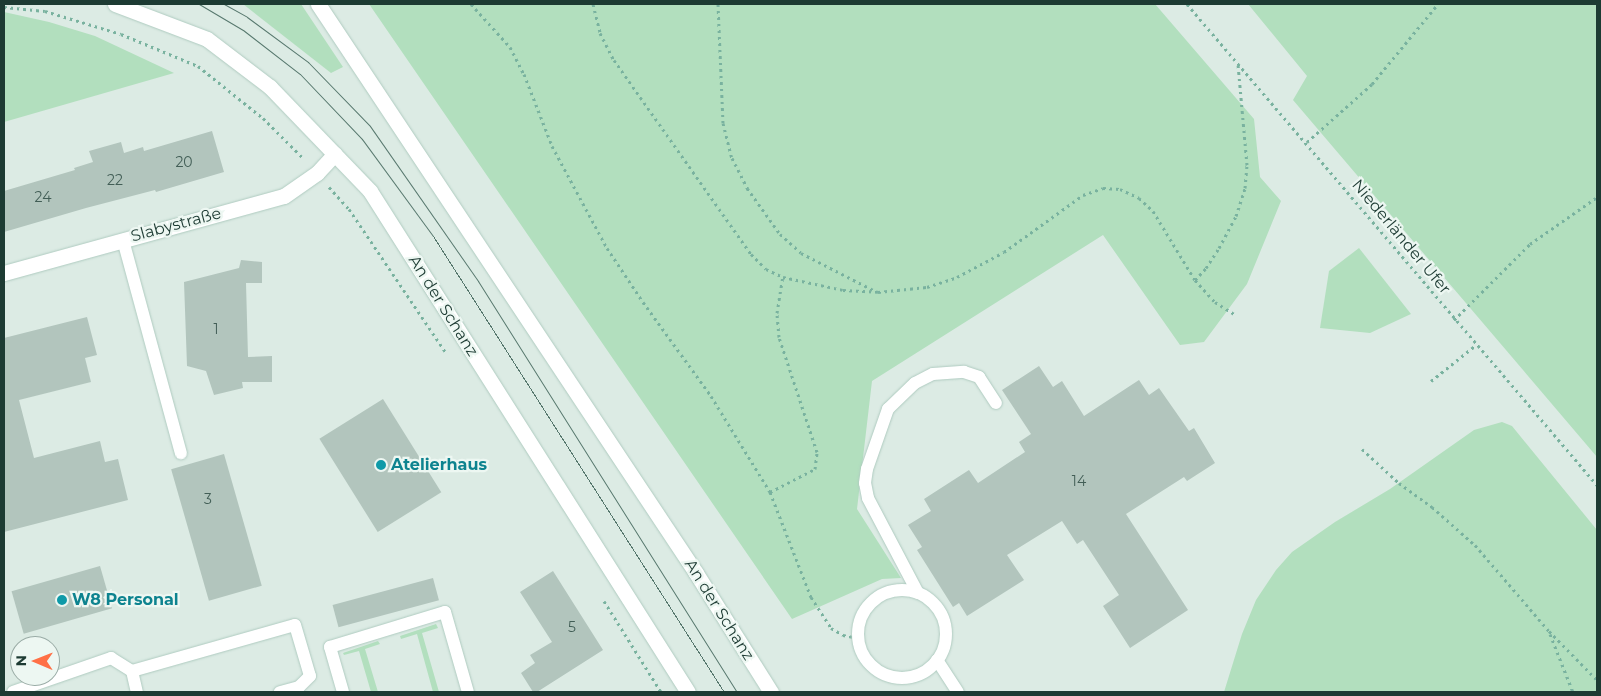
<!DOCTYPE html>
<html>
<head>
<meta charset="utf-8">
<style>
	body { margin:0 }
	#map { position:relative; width:1601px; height:696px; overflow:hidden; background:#dcebe4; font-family:Montserrat,sans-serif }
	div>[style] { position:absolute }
	.green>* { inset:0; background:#b2dfbe }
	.building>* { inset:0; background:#b2c5bd; transform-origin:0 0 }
	.path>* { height:3px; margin-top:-1.5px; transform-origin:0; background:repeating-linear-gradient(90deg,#79b29f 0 2.5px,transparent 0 6.5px) }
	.roads { filter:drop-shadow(0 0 1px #afcbc0) drop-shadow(0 0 1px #afcbc0) }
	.lane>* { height:12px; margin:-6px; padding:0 6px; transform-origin:6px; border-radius:6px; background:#fff }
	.lane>.ring { margin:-6px; padding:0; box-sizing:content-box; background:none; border:12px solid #fff; border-radius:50% }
	.street>* { height:15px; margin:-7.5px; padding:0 7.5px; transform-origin:7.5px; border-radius:7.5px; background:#fff }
	.secondary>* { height:15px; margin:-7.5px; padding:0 7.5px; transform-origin:7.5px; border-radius:7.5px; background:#fff }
	.tram>* { height:1px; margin:-0.5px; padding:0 0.5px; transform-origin:0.5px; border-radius:0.5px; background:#57786e }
	.dots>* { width:14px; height:14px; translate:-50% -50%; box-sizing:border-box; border:2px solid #edf7f2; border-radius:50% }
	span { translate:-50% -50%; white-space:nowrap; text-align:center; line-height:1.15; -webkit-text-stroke:4.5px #edf7f2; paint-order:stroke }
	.number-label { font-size:14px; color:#425e56 }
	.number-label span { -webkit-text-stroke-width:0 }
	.street-label { font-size:16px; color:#1d3b33 }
	.culture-label { font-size:16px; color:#0d838f; font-weight:700 }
	.left { translate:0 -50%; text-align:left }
	.frame { position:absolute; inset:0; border:5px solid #1d3b33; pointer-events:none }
	.north { position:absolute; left:10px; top:636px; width:50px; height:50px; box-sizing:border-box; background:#edf7f2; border:1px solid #9aaca6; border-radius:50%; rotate:271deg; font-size:14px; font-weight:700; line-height:20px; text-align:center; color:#1d3b33 }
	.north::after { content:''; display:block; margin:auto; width:18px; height:22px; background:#ff7046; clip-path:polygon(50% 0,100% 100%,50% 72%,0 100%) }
</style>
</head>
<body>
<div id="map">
	<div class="green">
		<i style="clip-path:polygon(243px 4px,301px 4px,343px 67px,331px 73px)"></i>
		<i style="clip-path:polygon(369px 4px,1155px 4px,1254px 119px,1260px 177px,1281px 201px,1247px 284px,1204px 342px,1180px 345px,1103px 235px,872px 381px,857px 509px,901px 578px,882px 579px,792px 619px)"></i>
		<i style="clip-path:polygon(1248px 4px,1597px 4px,1597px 457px,1293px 100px,1307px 76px)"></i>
		<i style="clip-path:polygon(4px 12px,49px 22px,95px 36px,174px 73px,4px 122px)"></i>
		<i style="clip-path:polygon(1359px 248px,1411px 314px,1370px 333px,1320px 328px,1329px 271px)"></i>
		<i style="clip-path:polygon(1502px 422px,1512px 426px,1597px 530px,1597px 692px,1224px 692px,1242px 634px,1256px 600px,1276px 570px,1292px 552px,1335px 522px,1390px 489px,1474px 430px)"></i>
		<i style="clip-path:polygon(436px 624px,438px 628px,422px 633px,439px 692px,433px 692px,417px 634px,401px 639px,400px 636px)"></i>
		<i style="clip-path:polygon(378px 641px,380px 644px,365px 649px,378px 692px,371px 692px,359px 651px,344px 655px,343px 653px)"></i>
	</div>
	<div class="building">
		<i style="clip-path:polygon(212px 131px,224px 172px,156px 192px,155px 190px,86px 208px,4px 232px,4px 191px,75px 170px,74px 168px,93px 162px,89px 151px,121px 142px,124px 153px,143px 147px,144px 151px)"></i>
		<i style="clip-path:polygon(241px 260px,262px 262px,262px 283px,246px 283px,248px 357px,272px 356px,272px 382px,242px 382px,243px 388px,214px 395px,206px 371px,187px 366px,184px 282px,239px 268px)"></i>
		<i style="clip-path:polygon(87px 317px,97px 355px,85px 358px,91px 382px,19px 400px,34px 458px,100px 441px,105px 462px,118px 459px,128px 500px,4px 532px,4px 338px)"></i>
		<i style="clip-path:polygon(1039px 366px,1053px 387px,1062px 381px,1084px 416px,1139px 380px,1149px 395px,1159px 388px,1189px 431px,1194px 428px,1215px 463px,1187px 481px,1184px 477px,1126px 514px,1188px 610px,1130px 648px,1103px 606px,1119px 595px,1083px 540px,1077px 544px,1062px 521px,1007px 555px,1024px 580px,967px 616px,959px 603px,953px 607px,917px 550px,922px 547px,908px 525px,931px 511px,924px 499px,969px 470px,978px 483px,1025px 452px,1019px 442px,1031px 434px,1002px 390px)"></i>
		<i style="left:383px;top:399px;width:110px;height:75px;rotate:58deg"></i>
		<i style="left:224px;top:454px;width:137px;height:55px;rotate:74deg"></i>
		<i style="left:100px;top:566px;width:44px;height:92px;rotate:74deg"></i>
		<i style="clip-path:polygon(553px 571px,603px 650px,537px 692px,533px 692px,521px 673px,535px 663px,530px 655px,552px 642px,520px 592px)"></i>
		<i style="left:433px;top:578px;width:23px;height:104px;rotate:75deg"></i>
	</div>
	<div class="path">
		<i style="left:471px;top:4px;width:58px;rotate:47.8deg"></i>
		<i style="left:510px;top:47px;width:30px;rotate:63deg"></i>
		<i style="left:524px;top:74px;width:77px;rotate:68.7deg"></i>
		<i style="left:552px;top:146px;width:116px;rotate:61.7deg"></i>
		<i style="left:607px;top:248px;width:65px;rotate:56.3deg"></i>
		<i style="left:643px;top:302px;width:116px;rotate:54.1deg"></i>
		<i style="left:711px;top:396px;width:113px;rotate:58.4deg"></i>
		<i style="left:770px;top:492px;width:113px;rotate:68.7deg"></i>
		<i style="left:811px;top:597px;width:37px;rotate:57deg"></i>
		<i style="left:831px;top:628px;width:14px;rotate:30deg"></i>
		<i style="left:843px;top:635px;width:15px;rotate:11deg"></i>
		<i style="left:593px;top:4px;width:30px;rotate:76deg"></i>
		<i style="left:600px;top:33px;width:30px;rotate:63deg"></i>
		<i style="left:614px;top:60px;width:237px;rotate:54.8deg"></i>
		<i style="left:751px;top:254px;width:21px;rotate:45deg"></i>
		<i style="left:766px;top:269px;width:19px;rotate:25deg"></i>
		<i style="left:783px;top:277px;width:61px;rotate:12.2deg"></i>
		<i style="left:843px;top:290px;width:35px;rotate:3deg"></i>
		<i style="left:878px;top:292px;width:49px;rotate:-5.8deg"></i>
		<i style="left:927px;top:287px;width:32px;rotate:-18deg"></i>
		<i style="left:957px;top:277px;width:53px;rotate:-28deg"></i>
		<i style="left:1004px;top:252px;width:97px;rotate:-35.8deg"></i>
		<i style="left:1083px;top:195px;width:21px;rotate:-19deg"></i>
		<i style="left:1103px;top:188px;width:17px;rotate:3deg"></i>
		<i style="left:1120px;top:189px;width:21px;rotate:25deg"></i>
		<i style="left:1139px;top:198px;width:19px;rotate:43deg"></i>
		<i style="left:1153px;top:211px;width:81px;rotate:58.7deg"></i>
		<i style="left:1195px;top:280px;width:30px;rotate:48deg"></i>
		<i style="left:1215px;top:302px;width:25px;rotate:32deg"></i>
		<i style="left:718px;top:4px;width:119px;rotate:87.6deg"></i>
		<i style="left:723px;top:123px;width:36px;rotate:76deg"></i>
		<i style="left:732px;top:158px;width:34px;rotate:63deg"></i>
		<i style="left:747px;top:188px;width:57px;rotate:54.3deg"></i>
		<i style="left:780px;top:234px;width:28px;rotate:42deg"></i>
		<i style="left:801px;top:253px;width:83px;rotate:27.2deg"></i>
		<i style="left:1187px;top:4px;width:632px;rotate:49.56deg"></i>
		<i style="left:4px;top:7px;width:41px;rotate:5.6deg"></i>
		<i style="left:45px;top:11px;width:79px;rotate:16.8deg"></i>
		<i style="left:121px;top:34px;width:83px;rotate:22.6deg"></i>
		<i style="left:198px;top:66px;width:83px;rotate:38.7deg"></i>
		<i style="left:263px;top:118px;width:57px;rotate:45deg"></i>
		<i style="left:1307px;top:142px;width:87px;rotate:-41.7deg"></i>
		<i style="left:1372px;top:84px;width:104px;rotate:-50.5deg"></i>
		<i style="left:329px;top:187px;width:30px;rotate:48deg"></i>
		<i style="left:349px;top:209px;width:174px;rotate:56deg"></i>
		<i style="left:1195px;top:280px;width:16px;rotate:-47deg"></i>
		<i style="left:1206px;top:268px;width:24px;rotate:-57deg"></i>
		<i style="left:1219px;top:248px;width:36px;rotate:-62deg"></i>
		<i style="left:1236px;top:216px;width:29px;rotate:-72deg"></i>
		<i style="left:1245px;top:188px;width:23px;rotate:-85deg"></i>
		<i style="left:1247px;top:165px;width:100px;rotate:-95.1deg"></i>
		<i style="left:1454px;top:320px;width:107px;rotate:-45deg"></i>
		<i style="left:1530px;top:244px;width:82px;rotate:-35deg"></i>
		<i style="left:1431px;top:381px;width:58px;rotate:-38.7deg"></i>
		<i style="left:1362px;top:449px;width:50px;rotate:42.6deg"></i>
		<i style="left:1399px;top:483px;width:41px;rotate:36deg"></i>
		<i style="left:1432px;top:507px;width:57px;rotate:41.5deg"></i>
		<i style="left:1475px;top:545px;width:113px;rotate:49.3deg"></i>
		<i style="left:1549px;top:631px;width:69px;rotate:45.6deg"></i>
		<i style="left:770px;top:492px;width:51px;rotate:-27.1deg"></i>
		<i style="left:815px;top:469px;width:17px;rotate:-83deg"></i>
		<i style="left:817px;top:452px;width:121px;rotate:-108.3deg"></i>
		<i style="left:779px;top:337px;width:24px;rotate:-95deg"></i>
		<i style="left:777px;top:313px;width:36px;rotate:-81deg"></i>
		<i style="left:604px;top:601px;width:107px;rotate:57.9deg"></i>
		<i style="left:1550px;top:634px;width:62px;rotate:68.4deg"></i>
	</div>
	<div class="roads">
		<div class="lane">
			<i style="left:123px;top:240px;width:221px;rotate:74.8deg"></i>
			<i class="ring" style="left:858px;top:590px;width:76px;height:76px"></i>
			<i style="left:918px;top:593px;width:107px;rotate:-117.8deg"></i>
			<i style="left:868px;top:498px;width:15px;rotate:-101deg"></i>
			<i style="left:865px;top:483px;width:14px;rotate:-82deg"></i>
			<i style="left:867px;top:469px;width:64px;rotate:-70.7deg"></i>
			<i style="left:888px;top:409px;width:37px;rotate:-44deg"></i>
			<i style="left:915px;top:383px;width:20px;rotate:-27deg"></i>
			<i style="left:933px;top:374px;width:31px;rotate:-4deg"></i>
			<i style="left:964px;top:372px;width:16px;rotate:18deg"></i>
			<i style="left:979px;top:377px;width:31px;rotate:57deg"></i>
			<i style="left:937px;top:660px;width:38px;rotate:57deg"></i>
			<i style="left:132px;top:671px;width:169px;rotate:-15.8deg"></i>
			<i style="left:295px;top:625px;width:53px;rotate:73.6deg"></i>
			<i style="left:310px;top:676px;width:16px;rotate:135deg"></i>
			<i style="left:299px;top:687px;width:20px;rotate:165deg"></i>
			<i style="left:13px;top:692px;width:104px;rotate:-19.1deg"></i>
			<i style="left:111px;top:658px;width:25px;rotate:32deg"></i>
			<i style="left:132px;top:671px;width:22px;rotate:77deg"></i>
			<i style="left:343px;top:692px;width:47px;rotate:-106.1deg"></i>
			<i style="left:330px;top:647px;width:120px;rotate:-16.9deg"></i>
			<i style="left:445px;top:612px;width:83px;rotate:74deg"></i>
		</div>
		<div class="street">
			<i style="left:4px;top:273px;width:290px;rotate:-15.4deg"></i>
			<i style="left:284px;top:196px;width:40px;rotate:-34.9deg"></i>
			<i style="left:317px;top:173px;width:26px;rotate:-47deg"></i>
		</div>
		<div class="secondary">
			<i style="left:115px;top:4px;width:98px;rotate:20.8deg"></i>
			<i style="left:207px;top:39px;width:79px;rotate:37.3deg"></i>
			<i style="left:270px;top:87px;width:144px;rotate:46.1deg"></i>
			<i style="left:370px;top:191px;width:593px;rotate:57.6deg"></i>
			<i style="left:318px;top:4px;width:683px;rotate:56.4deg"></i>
			<i style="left:696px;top:573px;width:141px;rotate:57.8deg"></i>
		</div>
	</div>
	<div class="tram">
		<i style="left:199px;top:4px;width:51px;rotate:30.6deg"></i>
		<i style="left:243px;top:30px;width:72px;rotate:37.7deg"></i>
		<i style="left:300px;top:74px;width:90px;rotate:46.4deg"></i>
		<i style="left:362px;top:139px;width:120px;rotate:53.8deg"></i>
		<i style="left:433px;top:236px;width:541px;rotate:57.46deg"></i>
		<i style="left:224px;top:4px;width:26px;rotate:29deg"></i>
		<i style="left:247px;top:17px;width:76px;rotate:36.4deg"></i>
		<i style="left:308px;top:62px;width:89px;rotate:45.9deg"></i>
		<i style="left:370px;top:126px;width:189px;rotate:55.1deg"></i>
		<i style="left:478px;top:281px;width:486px;rotate:57.8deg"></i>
	</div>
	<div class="dots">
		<i style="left:381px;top:465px;background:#0f9aa8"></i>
		<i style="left:62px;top:600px;background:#0f9aa8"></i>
	</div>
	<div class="number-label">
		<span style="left:184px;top:162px">20</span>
		<span style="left:115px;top:180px">22</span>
		<span style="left:43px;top:197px">24</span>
		<span style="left:216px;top:329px">1</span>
		<span style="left:1079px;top:481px">14</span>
		<span style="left:208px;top:499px">3</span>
		<span style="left:572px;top:627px">5</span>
	</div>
	<div class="street-label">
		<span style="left:176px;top:225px;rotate:-15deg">Slabystraße</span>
		<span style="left:1401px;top:237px;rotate:50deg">Niederländer Ufer</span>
		<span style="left:443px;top:306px;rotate:58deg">An der Schanz</span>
		<span style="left:719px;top:610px;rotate:58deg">An der Schanz</span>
	</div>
	<div class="culture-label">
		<span class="left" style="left:391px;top:465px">Atelierhaus</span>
		<span class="left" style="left:72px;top:600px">W8 Personal</span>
	</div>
	<div class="frame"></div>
	<div class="north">N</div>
</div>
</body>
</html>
